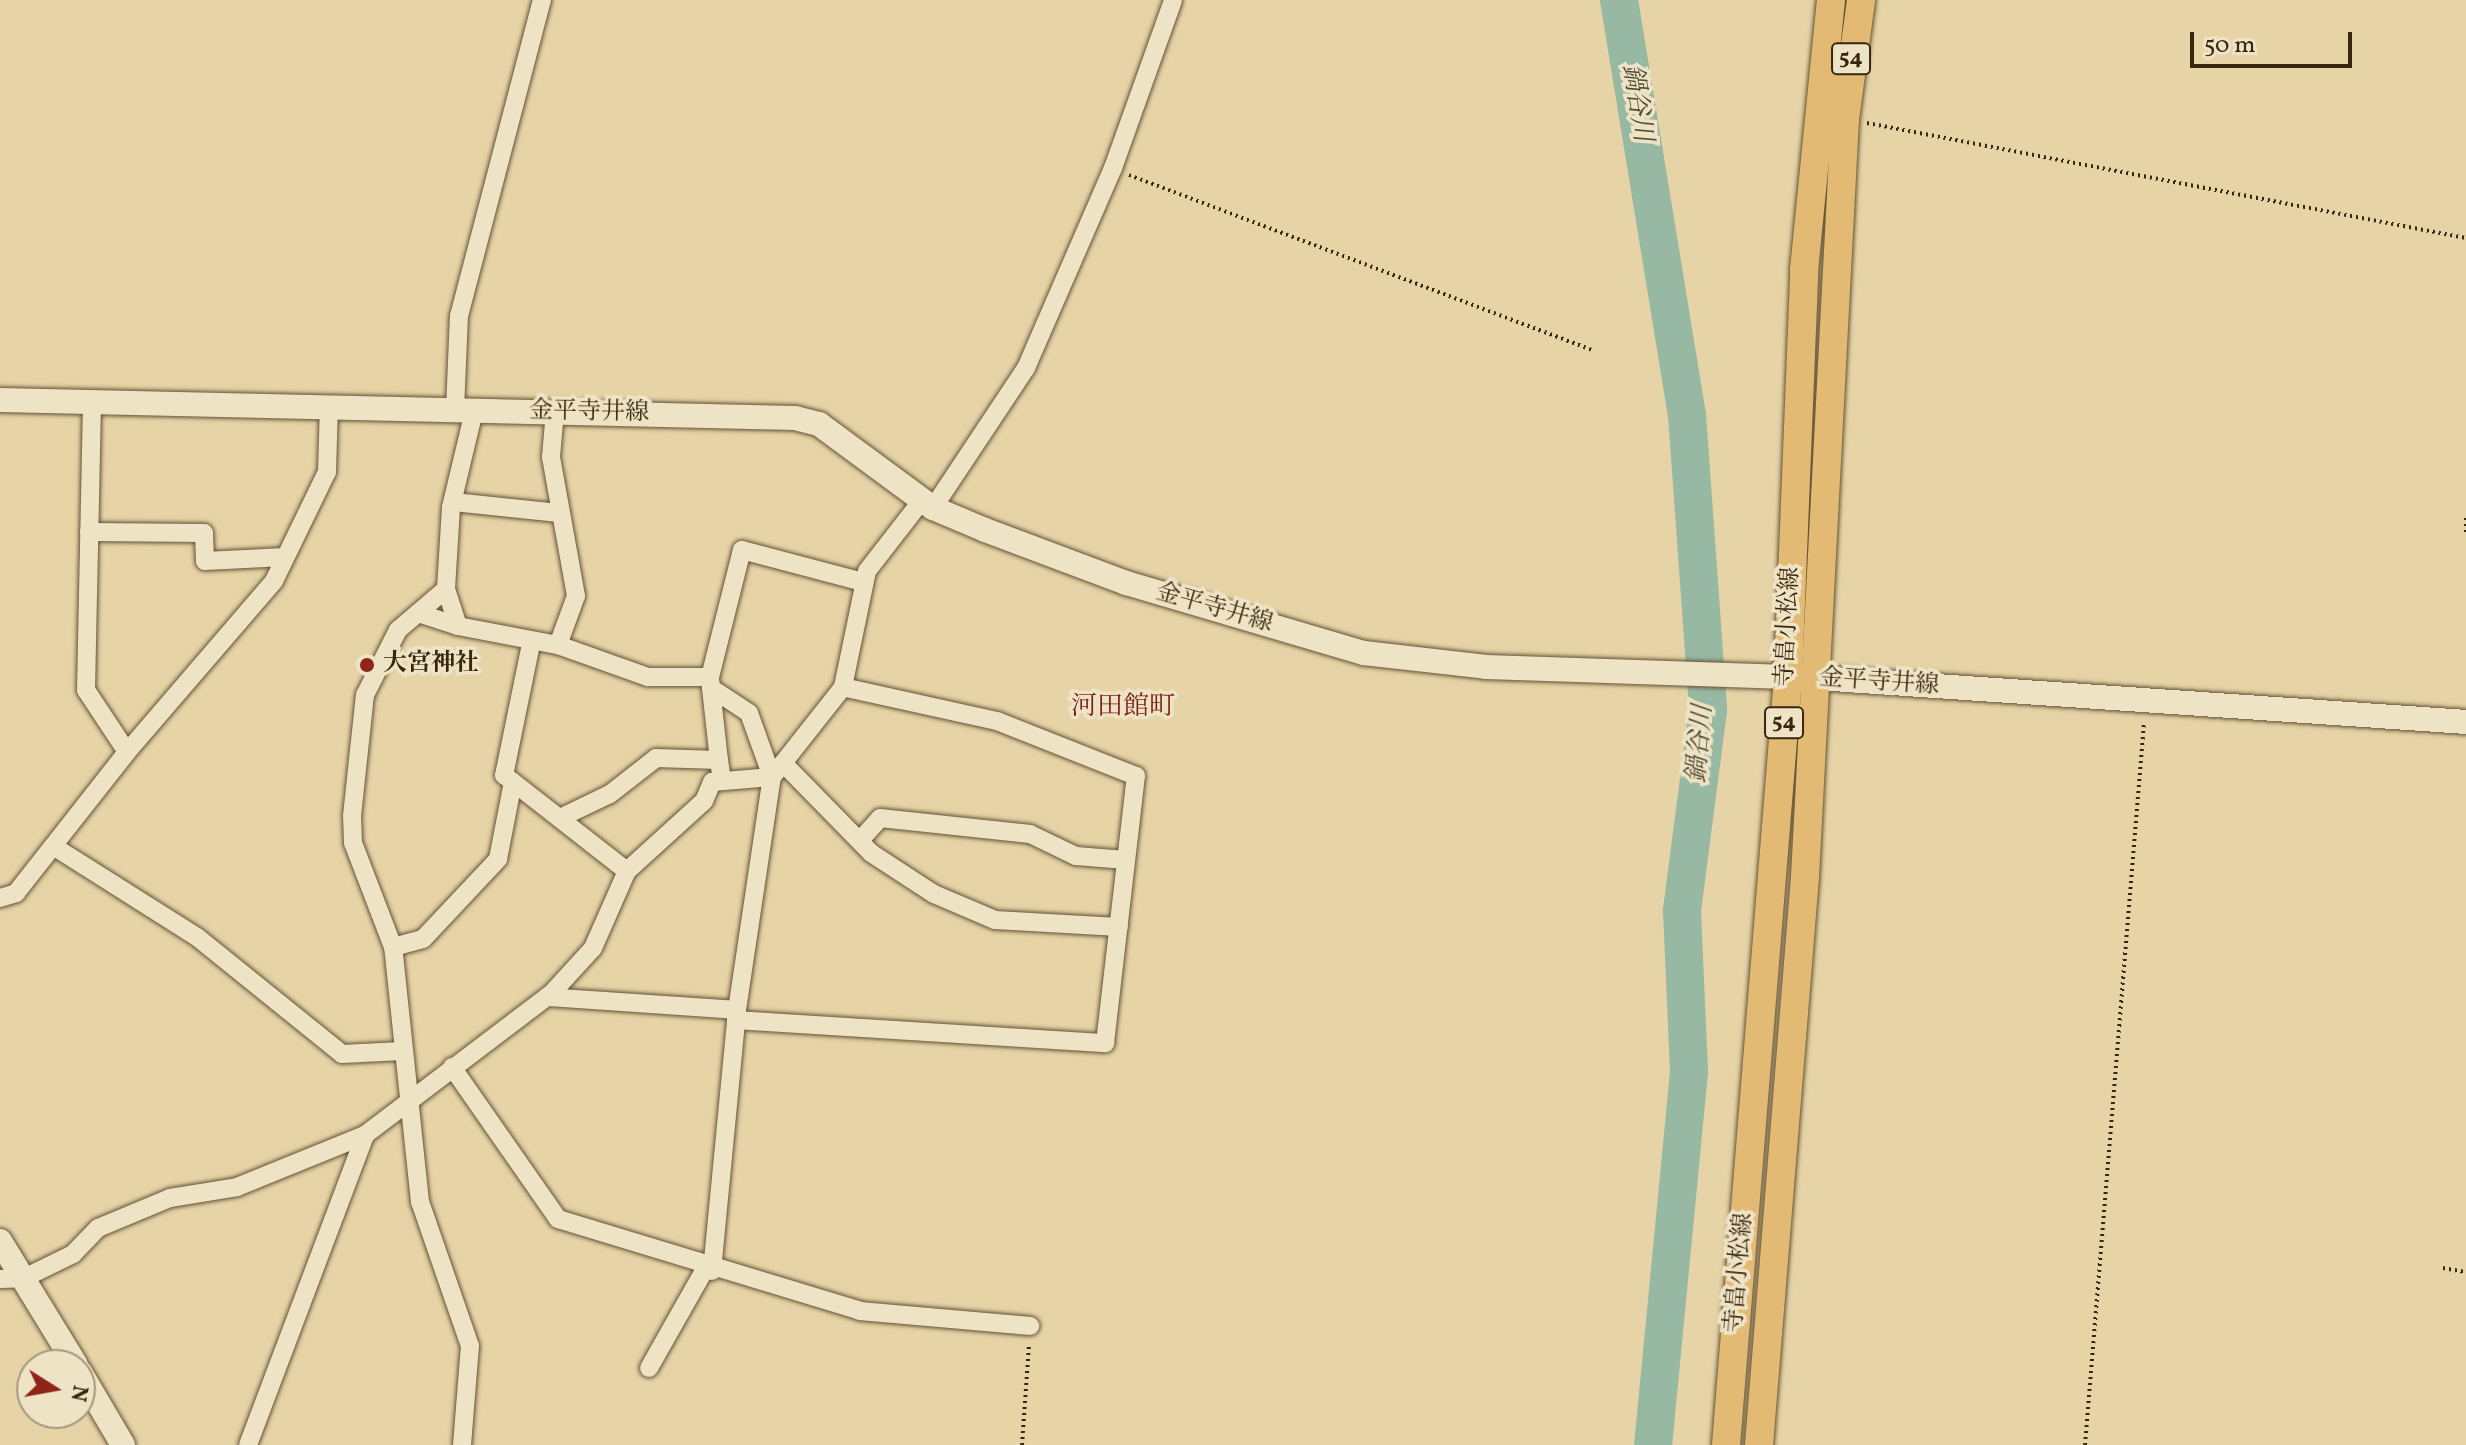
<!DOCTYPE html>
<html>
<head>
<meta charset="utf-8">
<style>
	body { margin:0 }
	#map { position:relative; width:2466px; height:1445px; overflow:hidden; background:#e6d4a7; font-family:Vollkorn,"Noto Serif JP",serif }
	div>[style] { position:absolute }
	.river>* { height:38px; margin:-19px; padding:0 19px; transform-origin:19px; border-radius:19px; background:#97b9a3 }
	.path>* { height:4px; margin-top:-2px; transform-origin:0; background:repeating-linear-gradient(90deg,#38270f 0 2px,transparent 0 6px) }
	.roads { filter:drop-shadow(0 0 2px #645235) drop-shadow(0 0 2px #645235) }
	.street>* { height:18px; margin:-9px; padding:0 9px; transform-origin:9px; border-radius:9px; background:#efe3c6 }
	.secondary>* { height:24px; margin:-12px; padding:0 12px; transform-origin:12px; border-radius:12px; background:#efe3c6 }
	.primary>* { height:28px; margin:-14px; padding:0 14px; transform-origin:14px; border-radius:14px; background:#e3ba74 }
	.dots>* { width:22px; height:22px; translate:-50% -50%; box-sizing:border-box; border:4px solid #efe3c6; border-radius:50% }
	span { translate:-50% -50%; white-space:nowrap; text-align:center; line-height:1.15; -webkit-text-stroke:7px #efe3c6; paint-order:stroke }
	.shield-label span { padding:2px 6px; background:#efe3c6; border:2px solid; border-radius:6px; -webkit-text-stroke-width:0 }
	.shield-label { font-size:22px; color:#38270f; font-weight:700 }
	.street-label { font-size:24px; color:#38270f }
	.poi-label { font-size:24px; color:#38270f; font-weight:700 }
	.left { translate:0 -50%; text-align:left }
	.water-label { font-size:26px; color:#504c34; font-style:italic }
	.neighbourhood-label { font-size:26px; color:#7a1f14 }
	.north { position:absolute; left:16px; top:1349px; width:80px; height:80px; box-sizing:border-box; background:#efe3c6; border:2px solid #a6987d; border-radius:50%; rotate:101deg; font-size:22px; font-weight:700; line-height:32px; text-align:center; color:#38270f }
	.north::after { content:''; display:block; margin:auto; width:28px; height:36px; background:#8f2418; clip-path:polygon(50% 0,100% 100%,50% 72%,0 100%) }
	.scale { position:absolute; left:2190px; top:32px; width:162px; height:36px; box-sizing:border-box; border:4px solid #38270f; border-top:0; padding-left:10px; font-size:24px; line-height:28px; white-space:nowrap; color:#38270f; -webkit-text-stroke:6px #efe3c6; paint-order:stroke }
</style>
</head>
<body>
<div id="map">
	<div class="river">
		<i style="left:1619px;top:0;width:421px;rotate:80.7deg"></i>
		<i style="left:1687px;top:415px;width:296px;rotate:85.9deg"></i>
		<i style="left:1708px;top:710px;width:203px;rotate:97.4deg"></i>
		<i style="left:1682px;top:911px;width:161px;rotate:87.5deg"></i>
		<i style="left:1689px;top:1072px;width:375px;rotate:95.5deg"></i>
	</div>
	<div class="path">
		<i style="left:1867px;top:123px;width:610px;rotate:10.87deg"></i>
		<i style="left:1129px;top:175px;width:494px;rotate:20.7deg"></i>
		<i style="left:2466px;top:518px;width:14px;rotate:90deg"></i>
		<i style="left:2443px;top:1268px;width:23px;rotate:10deg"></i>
		<i style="left:1022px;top:1445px;width:101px;rotate:-86deg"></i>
		<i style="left:2085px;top:1445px;width:725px;rotate:-85.33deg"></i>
	</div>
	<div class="roads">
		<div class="street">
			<i style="left:455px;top:410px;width:94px;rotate:-87.6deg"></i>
			<i style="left:459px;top:316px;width:327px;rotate:-75.3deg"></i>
			<i style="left:555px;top:411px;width:46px;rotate:95deg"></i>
			<i style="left:551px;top:457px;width:141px;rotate:79.8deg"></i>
			<i style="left:576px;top:596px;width:52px;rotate:110.2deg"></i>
			<i style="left:453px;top:502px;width:107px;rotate:5.9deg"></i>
			<i style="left:933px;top:508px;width:168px;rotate:-56.4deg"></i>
			<i style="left:1026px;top:368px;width:218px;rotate:-66.5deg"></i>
			<i style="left:1113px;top:168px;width:178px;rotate:-70.3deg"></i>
			<i style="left:89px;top:532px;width:115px;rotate:0.5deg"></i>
			<i style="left:204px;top:533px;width:28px;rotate:88deg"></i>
			<i style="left:205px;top:561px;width:80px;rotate:-2.9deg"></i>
			<i style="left:418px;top:613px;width:42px;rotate:18deg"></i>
			<i style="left:458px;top:626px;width:39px;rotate:-108deg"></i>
			<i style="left:458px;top:626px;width:102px;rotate:10.8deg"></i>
			<i style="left:558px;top:645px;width:96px;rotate:19.6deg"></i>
			<i style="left:648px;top:677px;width:62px"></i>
			<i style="left:710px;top:677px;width:131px;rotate:-75.9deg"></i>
			<i style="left:742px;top:550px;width:125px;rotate:14.8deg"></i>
			<i style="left:531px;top:644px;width:134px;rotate:101.6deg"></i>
			<i style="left:504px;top:775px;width:156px;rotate:38deg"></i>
			<i style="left:710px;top:679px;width:81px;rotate:83.7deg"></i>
			<i style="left:127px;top:752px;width:225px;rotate:-49.3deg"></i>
			<i style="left:274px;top:581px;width:121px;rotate:-64.1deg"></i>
			<i style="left:327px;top:472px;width:66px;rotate:-88.3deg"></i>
			<i style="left:783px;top:763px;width:126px;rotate:45.6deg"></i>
			<i style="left:871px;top:853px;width:75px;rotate:33.1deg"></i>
			<i style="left:934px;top:894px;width:66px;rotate:23.1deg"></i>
			<i style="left:995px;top:920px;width:124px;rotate:3.2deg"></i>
			<i style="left:560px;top:818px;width:55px;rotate:-25.6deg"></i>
			<i style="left:610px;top:794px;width:58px;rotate:-38deg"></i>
			<i style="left:656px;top:758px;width:63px;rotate:1.8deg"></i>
			<i style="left:719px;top:760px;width:21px;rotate:82deg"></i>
			<i style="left:863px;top:837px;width:25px;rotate:-48deg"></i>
			<i style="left:880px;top:818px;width:151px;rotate:6.1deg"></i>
			<i style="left:1030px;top:834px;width:51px;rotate:25.6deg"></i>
			<i style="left:1076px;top:856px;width:50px;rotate:4.6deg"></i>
			<i style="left:53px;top:846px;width:170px;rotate:32.3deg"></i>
			<i style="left:197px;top:937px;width:186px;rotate:38.9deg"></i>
			<i style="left:342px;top:1054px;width:60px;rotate:-2.9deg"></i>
			<i style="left:0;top:898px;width:17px;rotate:-17deg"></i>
			<i style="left:16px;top:893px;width:179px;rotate:-51.8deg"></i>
			<i style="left:127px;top:752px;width:74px;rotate:-123.5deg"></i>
			<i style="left:86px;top:690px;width:287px;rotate:-88.8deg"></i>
			<i style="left:393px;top:947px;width:31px;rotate:-15deg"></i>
			<i style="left:423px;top:939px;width:110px;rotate:-46.8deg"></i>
			<i style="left:498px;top:859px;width:78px;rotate:-79deg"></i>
			<i style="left:547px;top:997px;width:190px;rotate:3.9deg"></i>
			<i style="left:737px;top:1010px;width:236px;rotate:-81.5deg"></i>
			<i style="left:772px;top:777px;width:68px;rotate:-109.8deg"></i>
			<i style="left:749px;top:713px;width:45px;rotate:-146.7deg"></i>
			<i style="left:737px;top:1010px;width:10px;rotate:96deg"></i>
			<i style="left:736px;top:1020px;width:370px;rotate:3.6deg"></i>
			<i style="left:1105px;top:1043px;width:269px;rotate:-83.4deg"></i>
			<i style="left:1136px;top:776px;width:149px;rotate:-158.4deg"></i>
			<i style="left:997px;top:721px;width:158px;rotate:-167.6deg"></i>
			<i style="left:452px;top:1067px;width:185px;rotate:55.1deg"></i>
			<i style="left:558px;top:1219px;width:316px;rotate:16.9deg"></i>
			<i style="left:860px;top:1311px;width:171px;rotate:5deg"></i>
			<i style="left:712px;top:1271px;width:252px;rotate:-84.5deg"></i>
			<i style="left:0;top:1279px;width:24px;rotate:-2deg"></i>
			<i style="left:24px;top:1278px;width:55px;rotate:-26.1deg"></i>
			<i style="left:73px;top:1254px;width:36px;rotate:-46deg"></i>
			<i style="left:98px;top:1228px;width:78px;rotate:-22.6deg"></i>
			<i style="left:170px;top:1198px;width:68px;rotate:-9.3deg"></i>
			<i style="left:237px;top:1187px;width:138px;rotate:-22.1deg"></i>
			<i style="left:365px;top:1135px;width:233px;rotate:-37.2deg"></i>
			<i style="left:551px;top:994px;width:62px;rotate:-47.6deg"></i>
			<i style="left:593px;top:948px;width:84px;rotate:-66.2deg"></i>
			<i style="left:627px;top:871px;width:104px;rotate:-42.3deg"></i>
			<i style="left:704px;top:801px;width:21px;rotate:-67deg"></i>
			<i style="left:712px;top:782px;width:60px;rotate:-4.8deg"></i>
			<i style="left:772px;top:777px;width:115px;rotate:-51.7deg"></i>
			<i style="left:843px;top:687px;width:118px;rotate:-78.3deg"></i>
			<i style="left:867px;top:571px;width:91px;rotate:-52.1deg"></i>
			<i style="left:649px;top:1368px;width:114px;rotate:-60.5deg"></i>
			<i style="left:248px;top:1445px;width:331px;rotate:-69.3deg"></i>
			<i style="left:462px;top:1445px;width:99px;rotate:-85.4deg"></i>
			<i style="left:470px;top:1346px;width:152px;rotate:-109.1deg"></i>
			<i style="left:420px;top:1202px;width:256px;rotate:-96deg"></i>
			<i style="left:393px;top:947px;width:111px;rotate:-111deg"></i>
			<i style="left:353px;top:843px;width:27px;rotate:-92deg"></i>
			<i style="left:352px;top:816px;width:122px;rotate:-83.9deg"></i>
			<i style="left:365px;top:695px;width:73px;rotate:-63.1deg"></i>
			<i style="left:398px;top:630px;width:63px;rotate:-40.5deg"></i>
			<i style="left:446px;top:589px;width:82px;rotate:-86.5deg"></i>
			<i style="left:451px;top:507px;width:99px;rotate:-76.5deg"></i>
		</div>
		<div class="secondary">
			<i style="left:0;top:400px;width:795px;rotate:1.3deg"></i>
			<i style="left:795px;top:418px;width:25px;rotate:14deg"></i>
			<i style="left:819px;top:424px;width:142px;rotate:36.4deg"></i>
			<i style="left:933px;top:508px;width:56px;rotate:22.9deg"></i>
			<i style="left:985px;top:530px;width:151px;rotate:20.6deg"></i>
			<i style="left:1126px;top:583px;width:248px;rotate:16.4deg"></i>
			<i style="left:1364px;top:653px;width:123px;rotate:6.5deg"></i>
			<i style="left:1486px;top:667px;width:332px;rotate:1.9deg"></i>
			<i style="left:1818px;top:678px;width:649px;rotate:3.88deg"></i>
			<i style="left:0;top:1241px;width:145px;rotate:58.5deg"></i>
			<i style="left:80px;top:1372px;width:85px;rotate:59.5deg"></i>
		</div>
		<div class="primary">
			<i style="left:1726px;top:1445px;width:770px;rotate:-85.38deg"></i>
			<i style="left:1788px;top:677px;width:407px;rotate:-87.7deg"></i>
			<i style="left:1804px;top:270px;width:271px;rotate:-84.3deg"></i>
			<i style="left:1759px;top:1445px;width:570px;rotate:-85.37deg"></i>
			<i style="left:1805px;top:877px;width:759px;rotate:-86.98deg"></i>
			<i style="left:1845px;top:119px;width:120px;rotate:-82.3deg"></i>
		</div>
	</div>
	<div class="dots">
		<i style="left:367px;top:665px;background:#8f2418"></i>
	</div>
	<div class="shield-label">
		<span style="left:1851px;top:59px">54</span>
		<span style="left:1784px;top:723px">54</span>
	</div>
	<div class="street-label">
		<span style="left:589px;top:413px;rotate:1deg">金平寺井線</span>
		<span style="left:1214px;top:609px;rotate:16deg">金平寺井線</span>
		<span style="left:1789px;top:627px;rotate:-87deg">寺畠小松線</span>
		<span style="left:1879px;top:683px;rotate:4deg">金平寺井線</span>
		<span style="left:1740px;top:1273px;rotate:-85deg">寺畠小松線</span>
	</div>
	<div class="poi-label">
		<span class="left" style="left:383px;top:665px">大宮神社</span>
	</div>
	<div class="water-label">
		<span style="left:1636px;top:103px;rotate:81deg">鍋谷川</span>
		<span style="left:1701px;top:744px;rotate:-85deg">鍋谷川</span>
	</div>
	<div class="neighbourhood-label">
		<span style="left:1123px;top:708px">河田館町</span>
	</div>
	<div class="north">N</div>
	<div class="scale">50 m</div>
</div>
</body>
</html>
